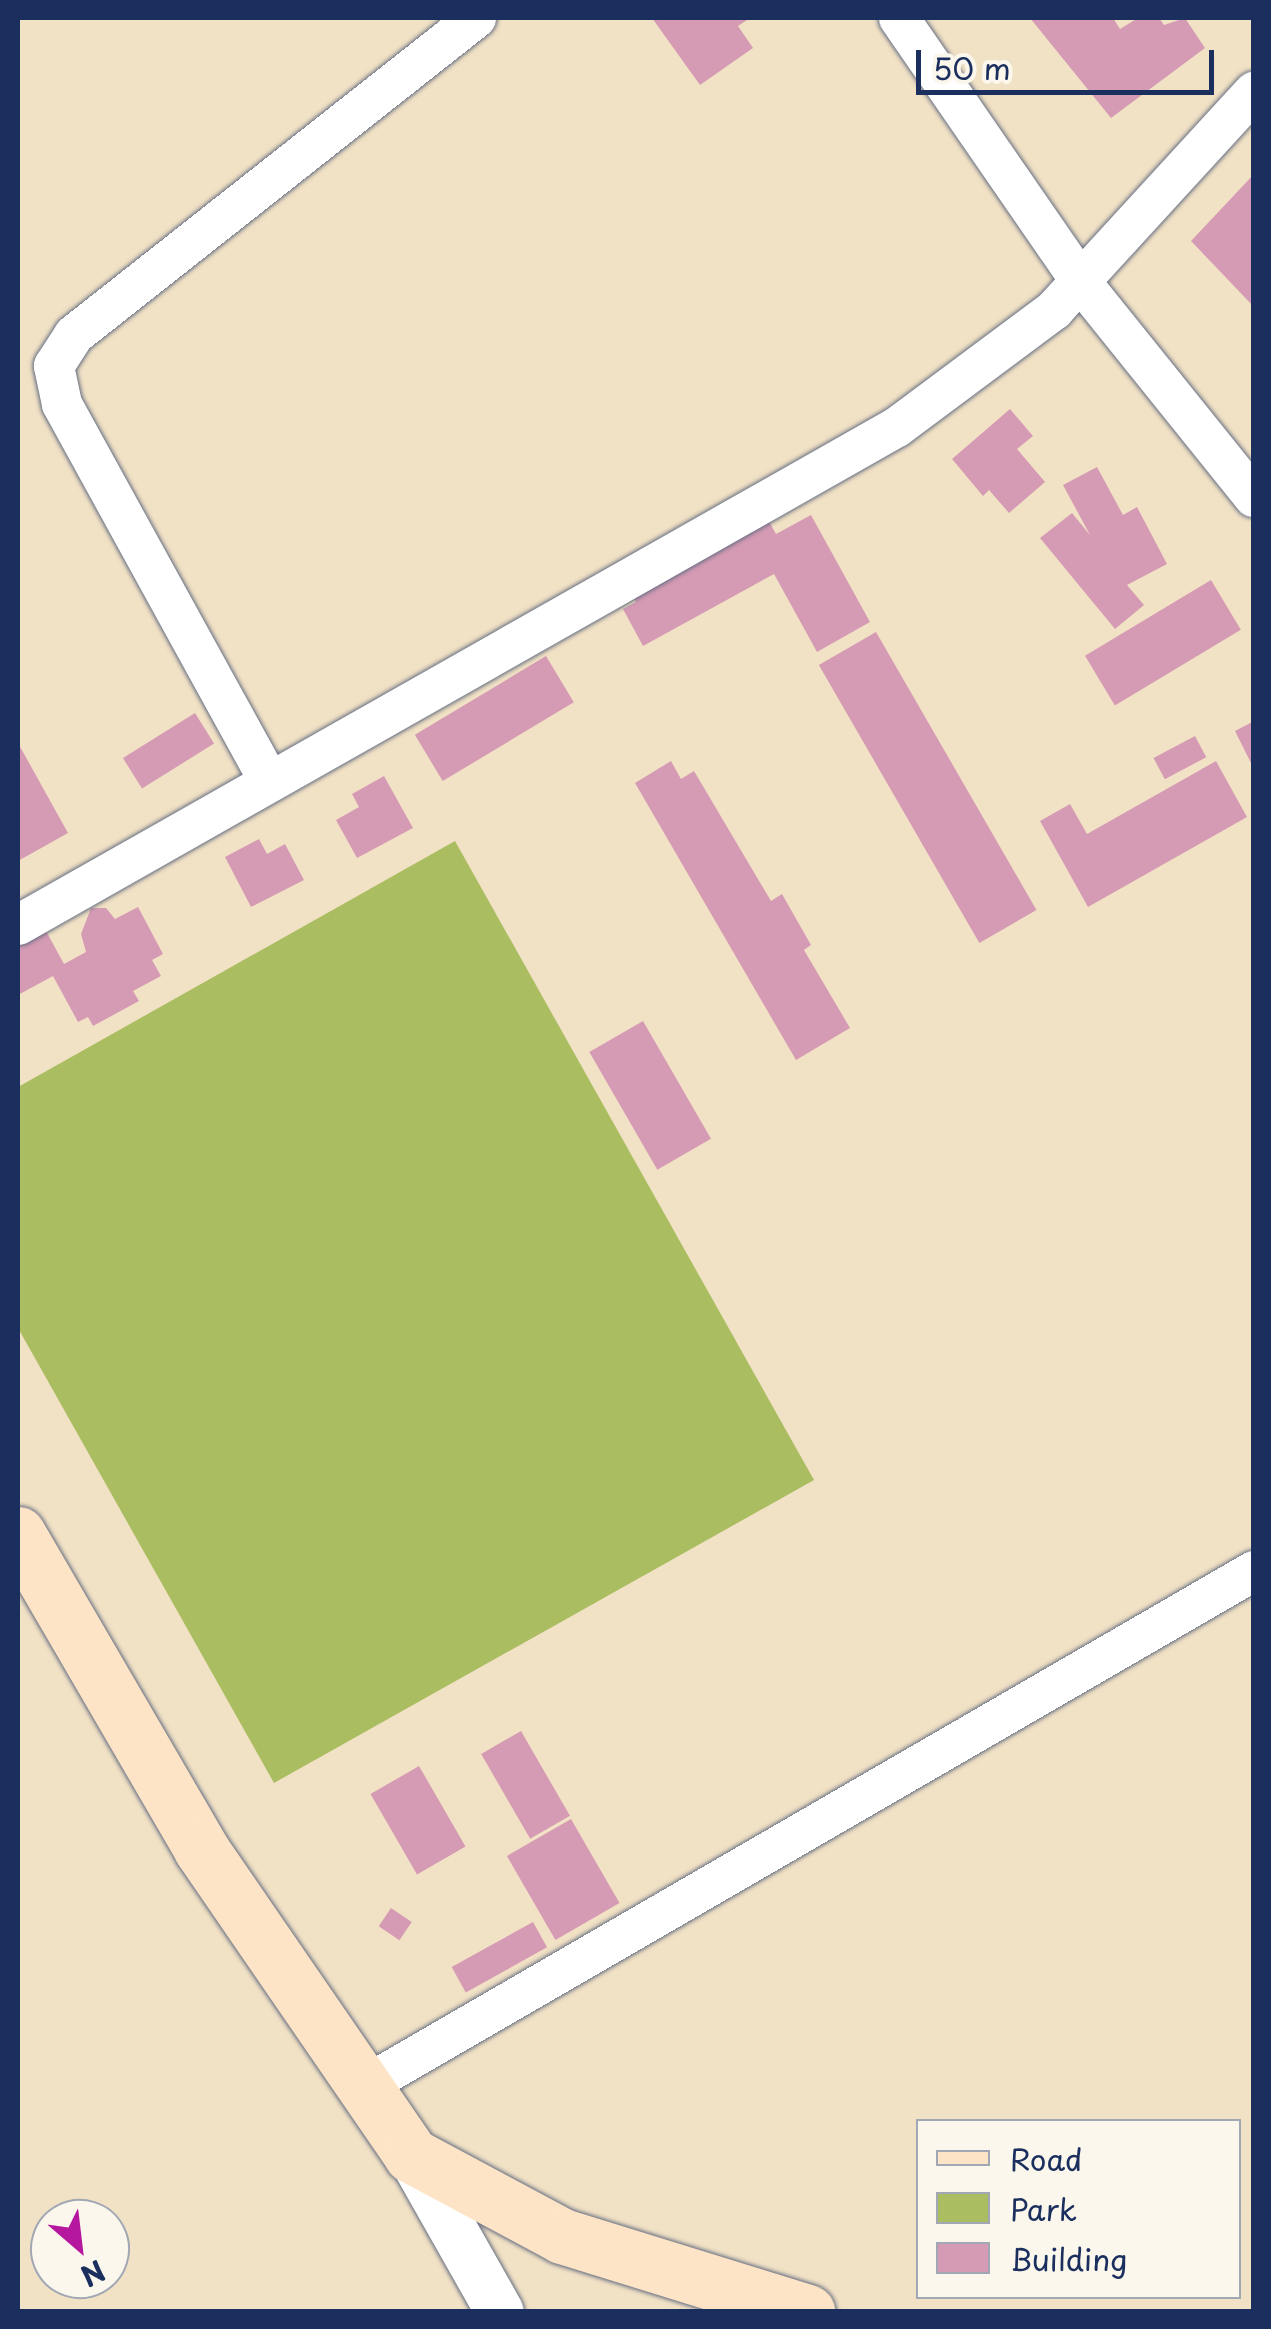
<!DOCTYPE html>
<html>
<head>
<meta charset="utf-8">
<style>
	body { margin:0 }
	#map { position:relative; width:1271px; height:2329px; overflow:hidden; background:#f2e2c5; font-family:"Playpen Sans",sans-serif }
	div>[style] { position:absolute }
	.green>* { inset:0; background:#aabd61 }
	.building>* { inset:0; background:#d69bb4; transform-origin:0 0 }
	.roads { filter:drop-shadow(0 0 2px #666e82) drop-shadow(0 0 2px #666e82) }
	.minor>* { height:40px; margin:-20px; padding:0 20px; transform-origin:20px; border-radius:20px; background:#fff }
	.tertiary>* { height:48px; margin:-24px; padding:0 24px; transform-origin:24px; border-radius:24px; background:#fff }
	.secondary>* { height:55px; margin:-27.5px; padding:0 27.5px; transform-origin:27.5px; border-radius:27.5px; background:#fee4c6 }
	span { translate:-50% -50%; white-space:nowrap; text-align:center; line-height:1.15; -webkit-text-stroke:9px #fbf7ec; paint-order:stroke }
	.frame { position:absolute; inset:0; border:20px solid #1b2f5e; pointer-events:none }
	.legend { position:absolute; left:916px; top:2119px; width:325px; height:180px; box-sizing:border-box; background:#fbf7ec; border:2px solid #a1a7b3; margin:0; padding:12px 18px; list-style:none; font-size:30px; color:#1b2f5e }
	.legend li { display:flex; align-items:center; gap:20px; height:50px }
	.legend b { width:50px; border:2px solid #a1a7b3 }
	.north { position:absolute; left:30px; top:2199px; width:100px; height:100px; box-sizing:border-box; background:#fbf7ec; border:2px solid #a1a7b3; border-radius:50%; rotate:152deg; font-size:28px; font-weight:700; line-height:40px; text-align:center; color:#1b2f5e }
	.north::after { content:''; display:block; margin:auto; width:35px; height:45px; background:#b5179e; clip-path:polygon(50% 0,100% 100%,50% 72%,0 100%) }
	.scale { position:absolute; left:916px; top:50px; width:298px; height:45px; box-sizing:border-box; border:5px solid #1b2f5e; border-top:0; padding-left:12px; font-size:30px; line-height:35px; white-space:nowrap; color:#1b2f5e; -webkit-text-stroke:8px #fbf7ec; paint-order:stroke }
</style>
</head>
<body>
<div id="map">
	<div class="green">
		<i style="clip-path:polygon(455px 841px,814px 1480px,274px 1783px,18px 1328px,18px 1087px)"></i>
	</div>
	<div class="building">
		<i style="clip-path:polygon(652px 18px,750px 18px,738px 26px,753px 48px,700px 85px)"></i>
		<i style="clip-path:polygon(1030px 18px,1113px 18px,1120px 29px,1138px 18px,1159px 18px,1164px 25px,1185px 18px,1205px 48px,1111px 118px)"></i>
		<i style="clip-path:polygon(1254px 174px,1254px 307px,1191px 241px)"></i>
		<i style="clip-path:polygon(1010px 409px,1033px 436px,1017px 449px,1045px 482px,1009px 513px,989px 490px,983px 496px,952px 459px)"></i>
		<i style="clip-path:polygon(1097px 467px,1123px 515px,1137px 507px,1167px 564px,1127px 585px,1144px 605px,1115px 629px,1040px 538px,1072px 513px,1090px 535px,1063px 485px)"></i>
		<i style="clip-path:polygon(761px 507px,776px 534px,811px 515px,870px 622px,817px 652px,774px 574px,643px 646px,623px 609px,636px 602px,626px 582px)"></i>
		<i style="left:1211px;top:580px;width:58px;height:147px;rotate:59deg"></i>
		<i style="left:876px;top:632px;width:321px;height:66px;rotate:60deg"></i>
		<i style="left:546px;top:656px;width:54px;height:153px;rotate:59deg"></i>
		<i style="left:195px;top:713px;width:36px;height:85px;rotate:58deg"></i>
		<i style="clip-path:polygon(1254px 721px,1254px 769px,1235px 731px)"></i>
		<i style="left:1195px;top:736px;width:24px;height:47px;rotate:62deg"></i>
		<i style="clip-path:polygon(18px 743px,68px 833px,18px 861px)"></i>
		<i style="clip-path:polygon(671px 761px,681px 779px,694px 771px,771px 901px,782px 894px,811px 945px,804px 950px,850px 1028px,796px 1060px,635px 783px)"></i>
		<i style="clip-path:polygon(1216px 761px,1247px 817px,1088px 907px,1040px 821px,1070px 804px,1087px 834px)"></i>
		<i style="clip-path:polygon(384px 776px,413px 828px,357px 858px,336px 820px,359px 807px,352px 794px)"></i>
		<i style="clip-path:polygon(259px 839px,267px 854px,285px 844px,304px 880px,251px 907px,225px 857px)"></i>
		<i style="clip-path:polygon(138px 907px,163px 954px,152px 960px,161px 976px,133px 991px,139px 1001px,93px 1026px,88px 1017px,78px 1022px,53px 976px,18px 995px,18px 947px,46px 931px,64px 964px,86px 952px,81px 934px,91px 908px,106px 908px,115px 919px)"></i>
		<i style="left:643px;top:1021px;width:136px;height:62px;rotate:60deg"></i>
		<i style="left:521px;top:1731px;width:98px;height:46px;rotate:60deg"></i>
		<i style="left:419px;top:1766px;width:93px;height:56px;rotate:60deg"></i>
		<i style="left:571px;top:1819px;width:97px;height:74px;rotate:60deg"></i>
		<i style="left:391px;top:1908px;width:25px;height:22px;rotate:34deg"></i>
		<i style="left:533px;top:1922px;width:29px;height:93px;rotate:61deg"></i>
	</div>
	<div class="roads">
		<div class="minor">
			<i style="left:899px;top:18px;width:321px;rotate:55.4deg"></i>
			<i style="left:1081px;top:282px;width:276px;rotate:51.2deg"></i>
			<i style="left:268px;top:779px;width:428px;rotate:-118.8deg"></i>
			<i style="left:62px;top:404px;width:39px;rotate:-102deg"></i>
			<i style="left:54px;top:366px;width:37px;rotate:-57deg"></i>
			<i style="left:74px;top:335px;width:512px;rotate:-38.26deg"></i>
			<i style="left:18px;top:925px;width:1010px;rotate:-29.53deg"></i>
			<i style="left:897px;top:427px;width:196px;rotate:-36.7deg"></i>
			<i style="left:1054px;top:310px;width:296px;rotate:-47.5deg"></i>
			<i style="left:361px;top:2088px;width:1032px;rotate:-30.07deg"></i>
		</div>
		<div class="tertiary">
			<i style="left:411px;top:2155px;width:180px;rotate:60.5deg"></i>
		</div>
		<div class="secondary">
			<i style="left:18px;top:1534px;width:364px;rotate:59.8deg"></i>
			<i style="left:201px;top:1849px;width:371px;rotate:55.5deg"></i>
			<i style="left:411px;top:2155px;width:171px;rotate:28.2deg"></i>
			<i style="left:562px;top:2236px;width:257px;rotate:17.2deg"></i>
		</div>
	</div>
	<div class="frame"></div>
	<ul class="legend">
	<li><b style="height:12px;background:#fee4c6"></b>Road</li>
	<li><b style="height:28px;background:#aabd61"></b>Park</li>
	<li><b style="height:28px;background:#d69bb4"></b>Building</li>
	</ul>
	<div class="north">N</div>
	<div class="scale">50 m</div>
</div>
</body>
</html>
